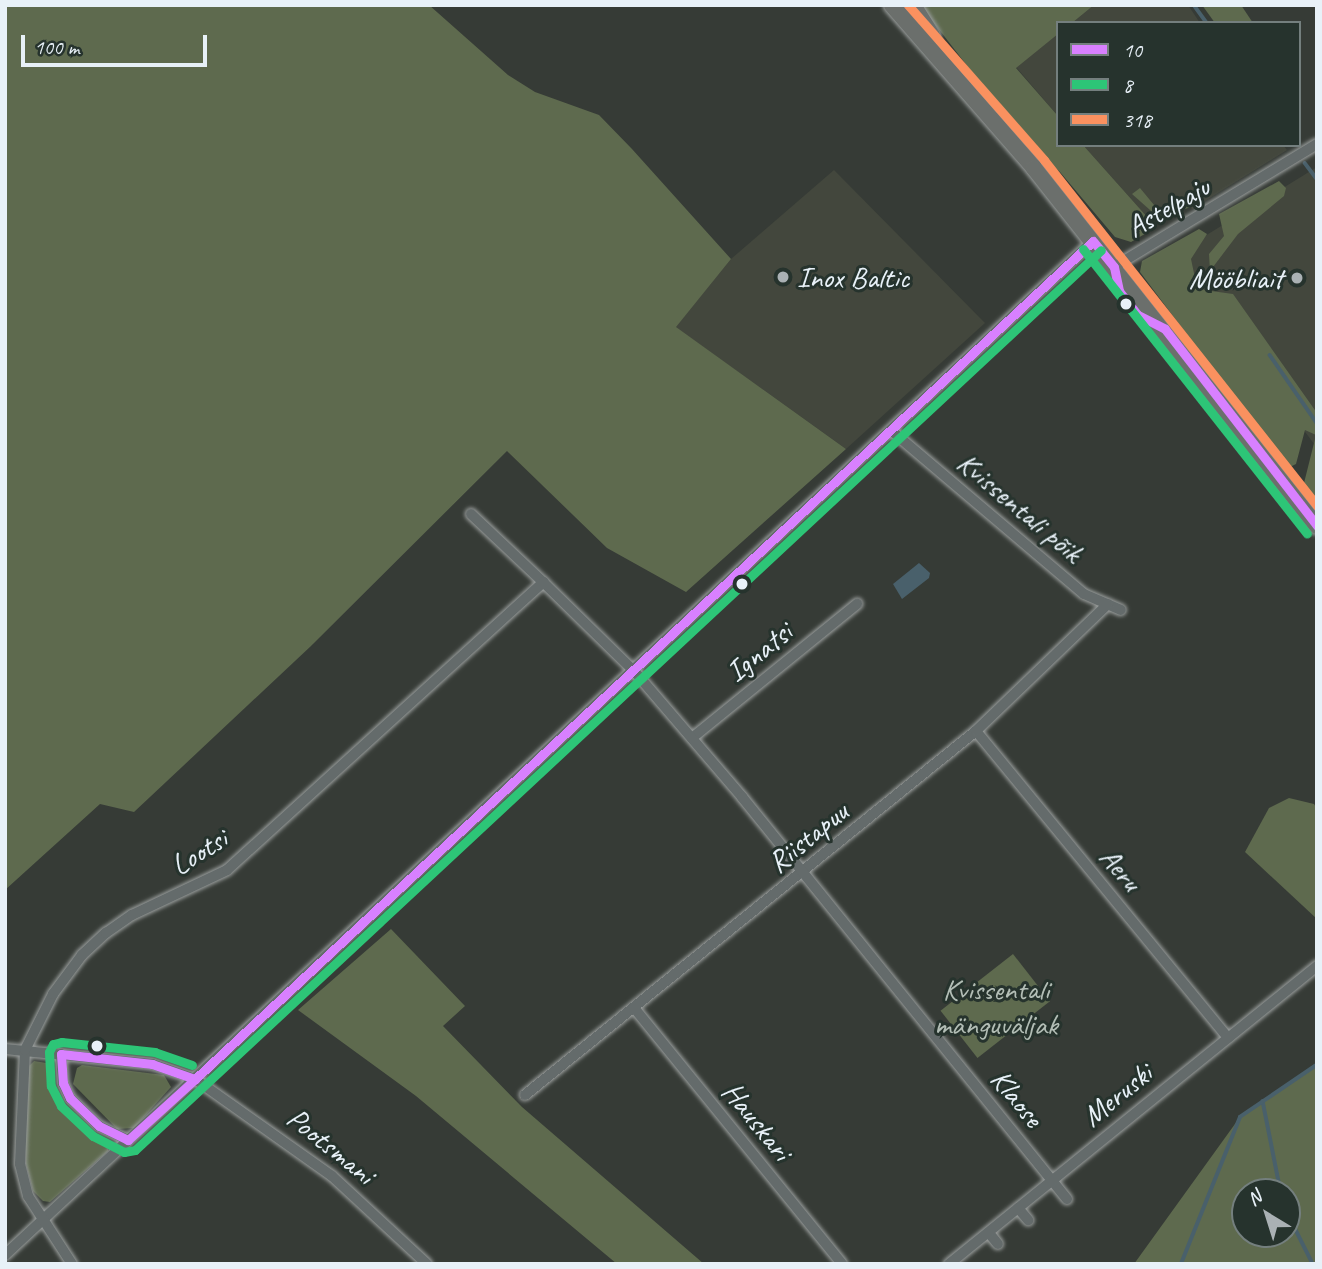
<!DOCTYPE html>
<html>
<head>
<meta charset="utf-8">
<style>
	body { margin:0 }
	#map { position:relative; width:1322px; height:1269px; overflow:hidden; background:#363b36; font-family:Caveat,sans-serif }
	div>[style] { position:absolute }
	.built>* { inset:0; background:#43473d }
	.green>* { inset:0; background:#5e6a4e; transform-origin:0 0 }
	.water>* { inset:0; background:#49606b }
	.stream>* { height:3.5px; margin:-1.75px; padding:0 1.75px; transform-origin:1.75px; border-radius:1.75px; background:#49606b }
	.roads { filter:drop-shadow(0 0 2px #9b9f9e) drop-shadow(0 0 2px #9b9f9e) }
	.minor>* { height:10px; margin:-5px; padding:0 5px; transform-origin:5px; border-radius:5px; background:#646b6b }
	.trunk>* { height:16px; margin:-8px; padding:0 8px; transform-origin:8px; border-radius:8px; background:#6b6f6c }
	.bus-1>* { height:9px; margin:-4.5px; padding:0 4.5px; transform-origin:4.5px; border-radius:4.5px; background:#d880ff }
	.bus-2>* { height:9px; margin:-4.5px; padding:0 4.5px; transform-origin:4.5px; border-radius:4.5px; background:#2dc577 }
	.bus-3>* { height:9px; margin:-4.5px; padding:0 4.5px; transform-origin:4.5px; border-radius:4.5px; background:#fa915f }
	.dots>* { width:19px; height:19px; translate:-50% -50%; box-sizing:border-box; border:4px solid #26332d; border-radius:50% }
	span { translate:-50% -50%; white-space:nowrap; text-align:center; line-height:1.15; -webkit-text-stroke:6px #26332d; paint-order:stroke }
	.street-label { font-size:30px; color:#e8f1f8 }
	.poi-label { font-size:30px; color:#e8f1f8 }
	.left { translate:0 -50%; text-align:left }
	.right { translate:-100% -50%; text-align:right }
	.park-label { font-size:30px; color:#b3beb6 }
	.frame { position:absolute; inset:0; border:7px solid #e8f1f8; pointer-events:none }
	.legend { position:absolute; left:1056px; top:21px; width:245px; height:126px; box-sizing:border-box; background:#26332d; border:2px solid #747f7e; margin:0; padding:9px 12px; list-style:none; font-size:21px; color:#e8f1f8 }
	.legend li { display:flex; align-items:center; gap:14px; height:35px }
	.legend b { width:35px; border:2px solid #747f7e }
	.north { position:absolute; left:1231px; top:1178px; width:70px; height:70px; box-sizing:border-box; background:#26332d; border:2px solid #747f7e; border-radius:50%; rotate:322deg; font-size:19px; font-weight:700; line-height:28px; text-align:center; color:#e8f1f8 }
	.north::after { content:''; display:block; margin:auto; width:24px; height:32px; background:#aab1b4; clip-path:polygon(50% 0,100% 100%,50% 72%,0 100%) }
	.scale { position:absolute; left:21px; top:35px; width:186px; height:32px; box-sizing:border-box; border:4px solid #e8f1f8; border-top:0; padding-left:9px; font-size:21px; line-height:24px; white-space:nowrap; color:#e8f1f8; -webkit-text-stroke:5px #26332d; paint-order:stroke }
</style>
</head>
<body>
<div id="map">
	<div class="built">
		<i style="clip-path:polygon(1094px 5px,1188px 5px,1200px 23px,1072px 23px)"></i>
		<i style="clip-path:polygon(1058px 34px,1058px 116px,1016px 67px)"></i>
		<i style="clip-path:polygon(1083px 145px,1283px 145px,1287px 150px,1192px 209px,1189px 205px,1166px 219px,1149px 219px)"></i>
		<i style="clip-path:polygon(1317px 167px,1317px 448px,1174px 255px)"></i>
		<i style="clip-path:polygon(834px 170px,985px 323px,846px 449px,675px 327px,731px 259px)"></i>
	</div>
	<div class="green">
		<i style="clip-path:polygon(5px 5px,429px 5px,508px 75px,535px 92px,599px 115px,632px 149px,731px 259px,676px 327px,846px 449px,686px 592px,607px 548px,507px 451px,311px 646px,134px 812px,100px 804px,5px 890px)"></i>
		<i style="clip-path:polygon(920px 5px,1094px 5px,1072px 23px,1058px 23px,1058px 34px,1016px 68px,1058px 116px,1058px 145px,1083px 145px,1149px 219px,1150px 231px,1131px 242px,1115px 237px,1060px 172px,1028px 144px)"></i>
		<i style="clip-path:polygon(1202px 5px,1241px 5px,1253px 23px,1215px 23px)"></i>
		<i style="clip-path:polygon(1279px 181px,1286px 188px,1284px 196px,1238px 234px,1210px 271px,1209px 254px,1224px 236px,1219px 214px)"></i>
		<i style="clip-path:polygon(1140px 188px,1159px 211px,1166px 206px,1189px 203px,1191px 207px,1159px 218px,1132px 194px)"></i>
		<i style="clip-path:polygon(1199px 229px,1207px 234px,1191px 259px,1195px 278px,1204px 290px,1233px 294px,1317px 413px,1317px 507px,1304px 483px,1316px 435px,1305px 430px,1296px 464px,1288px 468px,1284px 464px,1140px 272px,1142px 261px)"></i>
		<i style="clip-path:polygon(1289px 798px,1314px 804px,1317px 809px,1317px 919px,1245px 852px,1269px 808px)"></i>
		<i style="clip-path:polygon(391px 929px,465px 1006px,443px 1026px,522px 1107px,704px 1264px,617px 1264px,416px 1096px,298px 1010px)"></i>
		<i style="left:1013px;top:954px;width:60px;height:92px;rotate:52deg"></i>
		<i style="clip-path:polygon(34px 1061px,53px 1064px,55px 1090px,51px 1094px,89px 1135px,108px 1145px,108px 1151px,50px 1202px,43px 1201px,33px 1191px,26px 1164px,24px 1130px,28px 1067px)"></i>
		<i style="clip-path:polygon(82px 1065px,164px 1075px,171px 1087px,134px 1128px,117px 1129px,73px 1084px,77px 1068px)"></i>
		<i style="clip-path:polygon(evenodd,1317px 1065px,1317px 1264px,1134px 1264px,1240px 1117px,1317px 1065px,1245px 1192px,1287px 1192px,1287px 1234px,1245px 1234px,1245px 1192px)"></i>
	</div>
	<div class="water">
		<i style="clip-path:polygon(919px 563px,930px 573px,929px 578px,902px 599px,893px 584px)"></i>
	</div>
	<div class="stream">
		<i style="left:1194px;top:5px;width:22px;rotate:54deg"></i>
		<i style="left:1305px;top:163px;width:20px;rotate:53deg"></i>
		<i style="left:1270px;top:355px;width:83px;rotate:55.3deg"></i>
		<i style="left:1263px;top:1101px;width:93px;rotate:78.8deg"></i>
		<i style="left:1287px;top:1212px;width:58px;rotate:63.4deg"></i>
		<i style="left:1181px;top:1264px;width:158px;rotate:-68.1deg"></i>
		<i style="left:1240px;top:1117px;width:91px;rotate:-34.2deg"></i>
	</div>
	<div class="roads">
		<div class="minor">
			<i style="left:1114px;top:267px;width:237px;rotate:-31.2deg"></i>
			<i style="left:893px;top:432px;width:250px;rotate:40.3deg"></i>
			<i style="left:1084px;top:594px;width:40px;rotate:23.4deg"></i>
			<i style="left:471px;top:514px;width:99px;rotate:43.4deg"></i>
			<i style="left:976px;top:731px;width:397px;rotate:50.6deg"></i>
			<i style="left:692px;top:738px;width:213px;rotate:-39.1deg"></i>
			<i style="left:635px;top:1009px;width:328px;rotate:50.9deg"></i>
			<i style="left:5px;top:1049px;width:148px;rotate:5.8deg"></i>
			<i style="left:152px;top:1064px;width:46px;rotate:19.2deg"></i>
			<i style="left:195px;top:1079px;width:168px;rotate:35.3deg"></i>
			<i style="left:332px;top:1176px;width:129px;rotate:42.8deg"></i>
			<i style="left:61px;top:1054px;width:29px;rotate:86deg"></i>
			<i style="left:63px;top:1083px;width:17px;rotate:65deg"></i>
			<i style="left:70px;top:1098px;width:40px;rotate:44deg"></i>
			<i style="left:99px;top:1126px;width:32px;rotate:26deg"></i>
			<i style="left:525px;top:1095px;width:580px;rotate:-38.91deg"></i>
			<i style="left:976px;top:731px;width:183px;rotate:-43.9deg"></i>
			<i style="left:1018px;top:1208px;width:16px;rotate:50deg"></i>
			<i style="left:989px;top:1233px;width:14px;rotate:51deg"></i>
			<i style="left:5px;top:1255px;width:1487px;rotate:-42.98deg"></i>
			<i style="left:72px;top:1264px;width:81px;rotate:-122.9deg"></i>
			<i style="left:28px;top:1196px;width:33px;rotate:-104deg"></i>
			<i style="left:20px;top:1164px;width:114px;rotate:-87.5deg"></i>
			<i style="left:25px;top:1050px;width:63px;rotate:-63.4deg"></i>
			<i style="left:53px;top:994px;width:49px;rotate:-53.4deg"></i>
			<i style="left:82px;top:955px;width:33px;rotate:-43deg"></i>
			<i style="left:106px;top:933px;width:32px;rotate:-35deg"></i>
			<i style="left:132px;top:915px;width:105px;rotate:-25.3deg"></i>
			<i style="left:227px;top:870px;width:428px;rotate:-42.3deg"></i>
			<i style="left:543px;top:582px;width:129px;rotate:44.4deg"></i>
			<i style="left:635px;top:672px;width:165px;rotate:49.4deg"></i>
			<i style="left:742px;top:797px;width:517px;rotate:51.05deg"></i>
			<i style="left:949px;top:1264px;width:474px;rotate:-39deg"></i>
		</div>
		<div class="trunk">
			<i style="left:892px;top:5px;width:216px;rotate:48.9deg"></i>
			<i style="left:1034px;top:168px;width:456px;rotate:51.7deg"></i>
			<i style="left:913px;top:5px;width:36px;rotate:58deg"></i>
		</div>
	</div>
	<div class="bus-1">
		<i style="left:1093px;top:241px;width:33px;rotate:51deg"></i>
		<i style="left:1114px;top:267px;width:25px;rotate:78deg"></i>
		<i style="left:1119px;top:291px;width:31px;rotate:52deg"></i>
		<i style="left:1138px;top:315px;width:30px;rotate:27deg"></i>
		<i style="left:1165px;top:329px;width:249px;rotate:52.3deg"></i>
		<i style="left:61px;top:1054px;width:92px;rotate:6.3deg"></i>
		<i style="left:152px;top:1064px;width:46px;rotate:19.2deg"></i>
		<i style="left:195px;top:1079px;width:91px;rotate:137.7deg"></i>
		<i style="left:128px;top:1140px;width:32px;rotate:-154deg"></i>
		<i style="left:99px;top:1126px;width:40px;rotate:-136deg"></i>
		<i style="left:70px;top:1098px;width:17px;rotate:-115deg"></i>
		<i style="left:63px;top:1083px;width:29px;rotate:-94deg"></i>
		<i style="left:195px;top:1079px;width:1228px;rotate:-43.02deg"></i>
	</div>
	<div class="bus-2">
		<i style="left:1083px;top:249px;width:362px;rotate:51.8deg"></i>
		<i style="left:192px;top:1065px;width:39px;rotate:-161deg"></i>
		<i style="left:155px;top:1052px;width:94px;rotate:-173.9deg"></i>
		<i style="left:62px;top:1042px;width:9px;rotate:167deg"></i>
		<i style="left:53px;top:1044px;width:9px;rotate:117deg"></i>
		<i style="left:49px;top:1052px;width:34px;rotate:87deg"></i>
		<i style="left:51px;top:1086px;width:22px;rotate:63deg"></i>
		<i style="left:61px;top:1106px;width:44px;rotate:43.2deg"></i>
		<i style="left:93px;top:1136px;width:35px;rotate:27deg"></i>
		<i style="left:124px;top:1152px;width:11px;rotate:-10deg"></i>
		<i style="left:135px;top:1150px;width:1320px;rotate:-42.97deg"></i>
	</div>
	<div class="bus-3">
		<i style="left:908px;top:5px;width:206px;rotate:48.7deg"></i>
		<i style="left:1044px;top:160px;width:441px;rotate:51.7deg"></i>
	</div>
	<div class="dots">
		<i style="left:783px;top:277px;background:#aab1b4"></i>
		<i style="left:1297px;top:278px;background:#aab1b4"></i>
		<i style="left:1126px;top:304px;background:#e8f1f8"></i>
		<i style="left:742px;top:584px;background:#e8f1f8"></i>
		<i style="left:97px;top:1046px;background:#e8f1f8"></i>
	</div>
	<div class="street-label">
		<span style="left:1168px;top:207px;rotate:-30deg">Astelpaju</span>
		<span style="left:1020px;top:507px;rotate:40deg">Kvissentali põik</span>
		<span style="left:759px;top:652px;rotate:-39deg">Ignatsi</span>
		<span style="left:808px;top:837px;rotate:-39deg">Riistapuu</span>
		<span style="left:199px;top:852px;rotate:-32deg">Lootsi</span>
		<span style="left:1121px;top:869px;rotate:51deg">Aeru</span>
		<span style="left:1117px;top:1095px;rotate:-39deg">Meruski</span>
		<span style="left:1017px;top:1098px;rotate:51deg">Klaose</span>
		<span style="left:757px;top:1121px;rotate:51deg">Hauskari</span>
		<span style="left:331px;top:1146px;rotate:39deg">Pootsmani</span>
	</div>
	<div class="poi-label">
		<span class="left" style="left:797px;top:277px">Inox Baltic</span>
		<span class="right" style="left:1283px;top:278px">Mööbliait</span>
	</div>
	<div class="park-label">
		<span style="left:996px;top:1006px">Kvissentali<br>mänguväljak</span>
	</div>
	<div class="frame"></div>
	<ul class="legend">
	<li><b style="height:9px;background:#d880ff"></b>10</li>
	<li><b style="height:9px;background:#2dc577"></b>8</li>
	<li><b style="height:9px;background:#fa915f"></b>318</li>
	</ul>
	<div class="north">N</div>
	<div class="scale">100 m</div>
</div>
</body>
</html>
